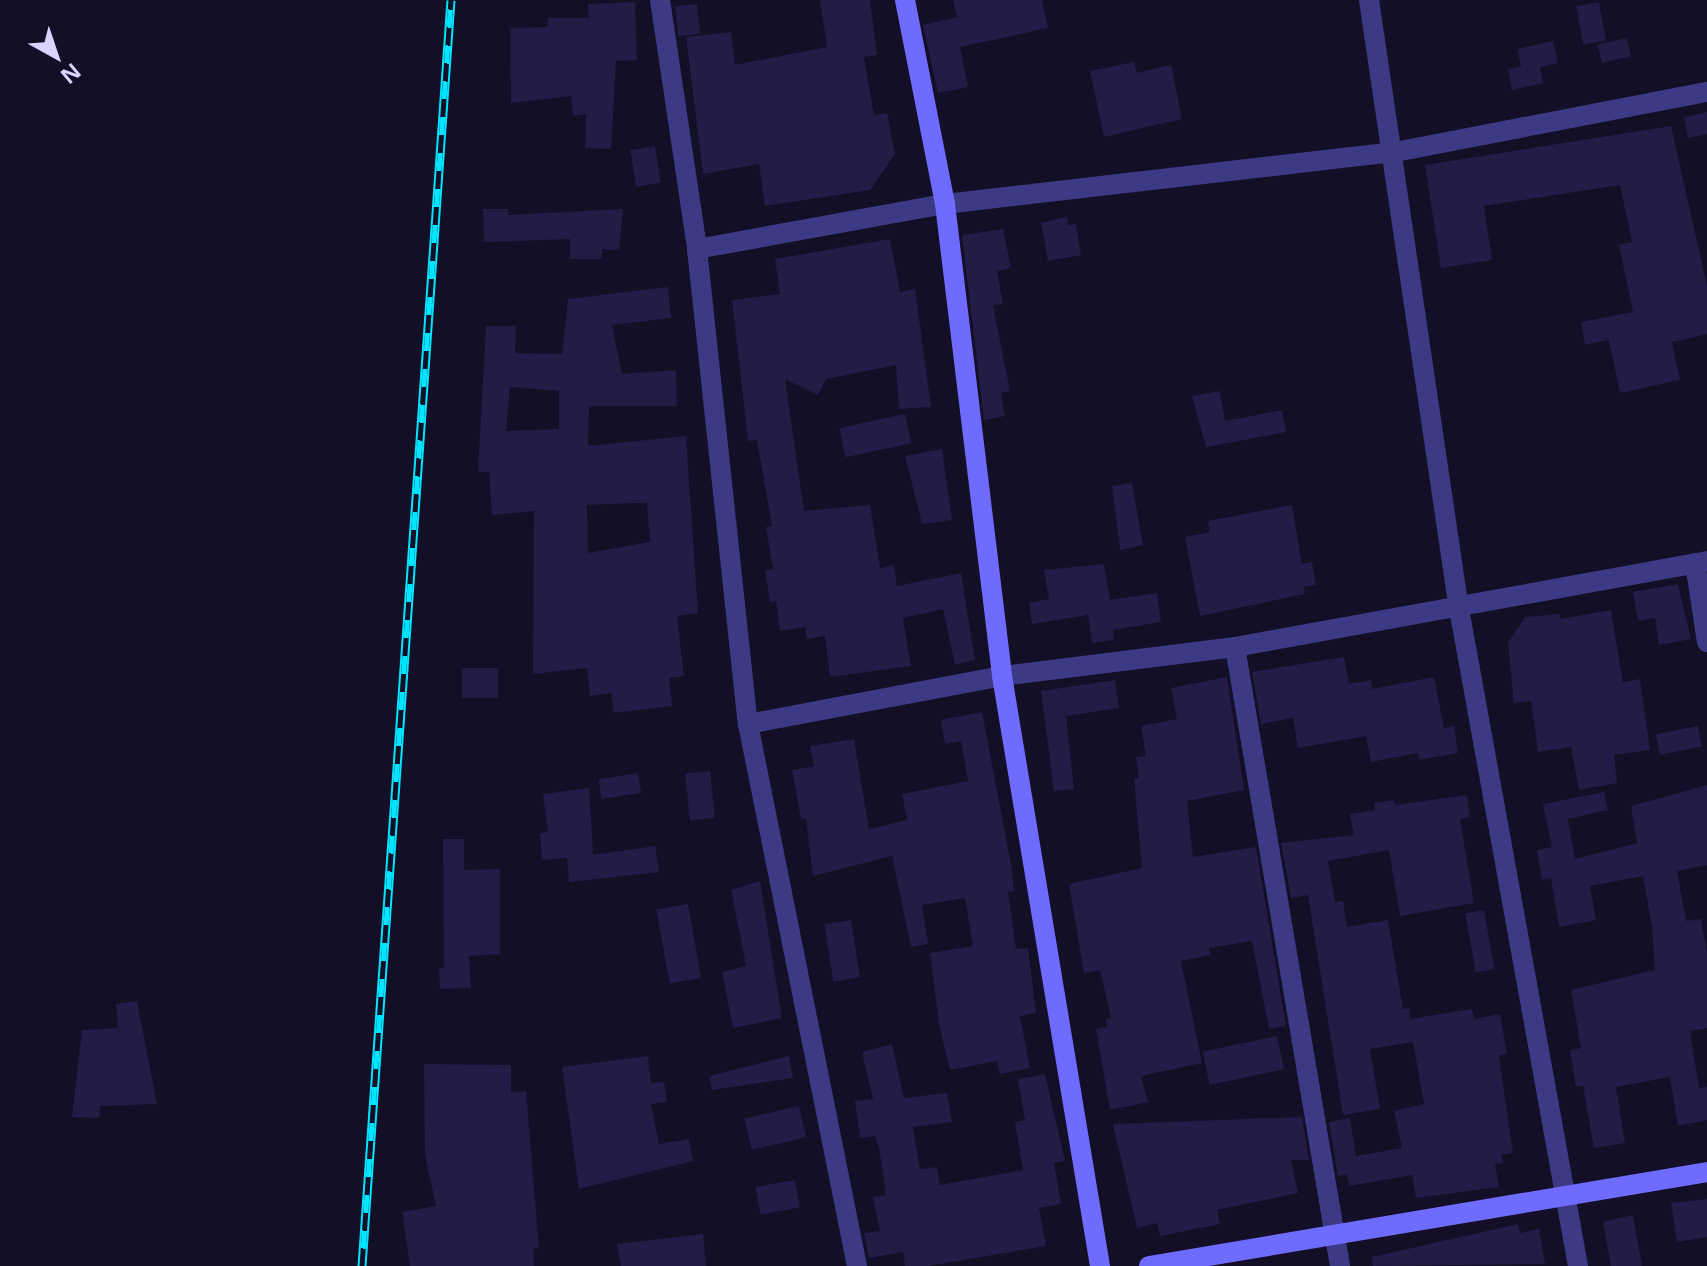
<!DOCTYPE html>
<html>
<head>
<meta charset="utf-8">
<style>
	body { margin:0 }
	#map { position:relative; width:1707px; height:1266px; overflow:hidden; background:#130f26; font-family:"Noto Sans",sans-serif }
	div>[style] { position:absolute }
	.building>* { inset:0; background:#241b47; transform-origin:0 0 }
	.street>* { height:20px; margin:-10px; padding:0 10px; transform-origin:10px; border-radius:10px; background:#3d3a85 }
	.secondary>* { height:20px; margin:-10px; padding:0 10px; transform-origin:10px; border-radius:10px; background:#6f6bff }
	.rail>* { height:9px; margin-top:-4.5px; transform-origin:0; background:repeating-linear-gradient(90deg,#130f26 0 18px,#00e5ff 0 36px); box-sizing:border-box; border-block:2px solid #00e5ff }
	span { translate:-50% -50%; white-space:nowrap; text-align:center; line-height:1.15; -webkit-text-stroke:7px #130f26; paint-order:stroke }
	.north { position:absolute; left:16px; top:16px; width:80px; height:80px; -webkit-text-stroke:6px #130f26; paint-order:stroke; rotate:140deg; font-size:22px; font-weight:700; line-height:32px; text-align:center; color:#d9d4ff }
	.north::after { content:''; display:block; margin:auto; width:28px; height:36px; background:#d9d4ff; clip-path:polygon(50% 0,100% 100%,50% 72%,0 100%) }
</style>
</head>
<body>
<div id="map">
	<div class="building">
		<i style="clip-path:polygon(820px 0,870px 0,877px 55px,864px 57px,874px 115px,887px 113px,895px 154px,870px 190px,765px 206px,759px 164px,703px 174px,686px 37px,731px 32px,735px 65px,827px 47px)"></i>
		<i style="clip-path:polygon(953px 0,1042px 0,1048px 28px,960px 47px,968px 87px,938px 93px,923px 25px,957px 17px)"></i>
		<i style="clip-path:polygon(635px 2px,637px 60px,616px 61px,611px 149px,585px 148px,586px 114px,573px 116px,571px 96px,511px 103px,510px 28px,547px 27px,548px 18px,589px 18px,588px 4px)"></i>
		<i style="left:1599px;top:2px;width:39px;height:23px;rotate:80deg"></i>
		<i style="left:697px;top:4px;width:30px;height:22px;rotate:84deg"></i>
		<i style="left:1627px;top:38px;width:19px;height:30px;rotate:78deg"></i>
		<i style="clip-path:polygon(1553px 41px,1558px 63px,1540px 67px,1543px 83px,1512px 90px,1508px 69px,1521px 66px,1517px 49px)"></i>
		<i style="clip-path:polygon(1134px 62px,1137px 73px,1171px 65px,1182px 119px,1104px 137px,1090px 71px)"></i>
		<i style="clip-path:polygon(1707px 112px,1707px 134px,1688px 138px,1684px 117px)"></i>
		<i style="clip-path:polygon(1671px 126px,1707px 286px,1707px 334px,1672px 342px,1680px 380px,1620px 393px,1609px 340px,1585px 345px,1581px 322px,1633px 312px,1619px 245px,1632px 242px,1620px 185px,1484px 206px,1492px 260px,1441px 268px,1425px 165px)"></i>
		<i style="left:655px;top:146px;width:37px;height:25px;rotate:81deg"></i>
		<i style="clip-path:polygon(483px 209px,508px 209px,508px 215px,623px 209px,619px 250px,602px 249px,602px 259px,570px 259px,570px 239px,484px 242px)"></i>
		<i style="clip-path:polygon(1067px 217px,1068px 225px,1076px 224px,1081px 255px,1048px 261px,1041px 223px)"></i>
		<i style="clip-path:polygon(1003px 229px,1011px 268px,997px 271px,1003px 304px,993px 305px,1010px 391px,1001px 393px,1005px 416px,984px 420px,962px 235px)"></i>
		<i style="clip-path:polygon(890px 239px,900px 292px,915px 289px,931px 407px,899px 409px,896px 365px,826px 379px,818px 395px,785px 379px,804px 511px,870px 505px,880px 568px,894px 565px,897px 586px,961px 573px,975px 660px,955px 665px,943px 609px,903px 618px,911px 666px,830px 677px,825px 636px,807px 639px,805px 627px,780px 631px,776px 601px,770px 602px,765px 570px,773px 569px,766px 527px,772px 526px,757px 440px,748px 441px,732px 300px,780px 294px,775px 259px)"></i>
		<i style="clip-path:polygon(evenodd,668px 287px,671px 318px,612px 325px,622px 374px,676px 370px,677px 406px,589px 406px,588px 446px,686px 436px,698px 613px,677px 616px,684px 676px,669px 678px,672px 706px,614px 713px,611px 693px,590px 696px,587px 668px,533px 674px,534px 511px,492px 515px,489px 472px,478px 472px,486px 326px,516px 326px,515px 353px,562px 354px,568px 299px,668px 287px,510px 387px,559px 391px,559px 429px,506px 431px,510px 387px,668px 287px,633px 503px,647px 503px,650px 542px,588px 553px,587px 505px,633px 503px)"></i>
		<i style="clip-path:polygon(1220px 391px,1225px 421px,1282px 410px,1286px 432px,1206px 447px,1192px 396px)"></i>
		<i style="left:905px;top:414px;width:30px;height:67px;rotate:78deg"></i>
		<i style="clip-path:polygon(942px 449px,952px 520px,922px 524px,905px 456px)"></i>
		<i style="clip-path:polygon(1132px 483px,1143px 545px,1120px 550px,1112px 486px)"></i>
		<i style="clip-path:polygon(1292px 505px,1302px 564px,1312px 562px,1316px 585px,1304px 587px,1305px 594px,1200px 616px,1185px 537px,1210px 532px,1208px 521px)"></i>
		<i style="clip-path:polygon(1104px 564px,1110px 600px,1157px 593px,1161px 622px,1113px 630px,1114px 640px,1092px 643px,1088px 615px,1032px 624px,1029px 603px,1049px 599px,1044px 570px)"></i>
		<i style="clip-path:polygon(1678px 584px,1691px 639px,1659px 645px,1655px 618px,1638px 621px,1633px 592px)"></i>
		<i style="clip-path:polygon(1611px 610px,1623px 682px,1640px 679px,1650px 750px,1614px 755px,1617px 783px,1579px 790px,1571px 747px,1538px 752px,1531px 701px,1514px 703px,1508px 643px,1525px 617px,1560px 614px,1560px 619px)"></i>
		<i style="clip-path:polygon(1344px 657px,1349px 684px,1371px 680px,1372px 689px,1434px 677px,1444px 728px,1454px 726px,1458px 753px,1419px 760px,1418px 753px,1371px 762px,1366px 736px,1298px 748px,1293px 718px,1261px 724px,1252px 672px)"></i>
		<i style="left:462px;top:668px;width:36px;height:30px"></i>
		<i style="clip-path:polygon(1227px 677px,1244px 790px,1187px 801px,1193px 857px,1256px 847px,1286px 1026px,1269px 1029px,1252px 941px,1209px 948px,1211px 955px,1181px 961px,1202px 1063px,1141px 1076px,1148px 1102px,1110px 1110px,1096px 1029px,1107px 1027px,1106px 1019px,1111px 1018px,1100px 970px,1084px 973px,1069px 884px,1142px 868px,1134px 779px,1139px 778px,1136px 757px,1146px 756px,1141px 726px,1177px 719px,1171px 688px)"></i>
		<i style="clip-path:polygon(1115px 680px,1119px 708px,1066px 716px,1074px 789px,1054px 791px,1041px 691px)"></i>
		<i style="clip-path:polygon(982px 712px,1011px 864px,1014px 891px,1008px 892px,1016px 949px,1028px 948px,1036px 1013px,1020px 1016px,1030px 1068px,1000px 1074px,997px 1061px,950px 1070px,939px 1024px,930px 953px,973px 946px,965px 898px,922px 905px,928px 944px,911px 947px,892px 856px,813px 876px,806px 818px,801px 819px,792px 770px,814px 766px,810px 746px,854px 739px,869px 829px,907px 820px,902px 794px,968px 781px,961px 741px,945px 744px,941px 720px)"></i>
		<i style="left:1698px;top:726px;width:21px;height:43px;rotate:79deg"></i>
		<i style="left:710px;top:771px;width:47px;height:25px;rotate:84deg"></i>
		<i style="left:638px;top:773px;width:20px;height:40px;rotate:81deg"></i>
		<i style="clip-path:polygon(1707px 785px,1707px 865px,1677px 871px,1686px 921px,1701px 919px,1707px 953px,1707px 1028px,1690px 1031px,1699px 1088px,1707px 1087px,1707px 1120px,1678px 1126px,1670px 1077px,1616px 1087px,1625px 1143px,1594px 1148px,1583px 1086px,1576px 1087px,1570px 1050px,1581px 1048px,1571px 990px,1655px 970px,1652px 927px,1643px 876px,1590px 886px,1596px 920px,1559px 927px,1551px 878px,1542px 880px,1537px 850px,1552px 847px,1543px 804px,1604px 792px,1608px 810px,1568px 819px,1575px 859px,1637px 843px,1631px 806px)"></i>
		<i style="clip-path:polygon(589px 788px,593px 855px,655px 846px,659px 872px,569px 882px,567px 858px,542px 860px,540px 833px,548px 832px,543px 794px)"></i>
		<i style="clip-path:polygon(1467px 795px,1470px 817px,1460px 819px,1474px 903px,1400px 916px,1389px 850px,1328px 861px,1335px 902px,1343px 901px,1347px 927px,1388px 920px,1403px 1009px,1409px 1008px,1410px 1019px,1472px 1009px,1474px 1019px,1500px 1014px,1507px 1054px,1499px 1056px,1513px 1153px,1501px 1155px,1503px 1163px,1495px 1164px,1499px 1187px,1416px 1198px,1412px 1175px,1349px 1186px,1347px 1174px,1338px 1176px,1329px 1122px,1350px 1118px,1356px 1156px,1402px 1148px,1394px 1111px,1424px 1104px,1413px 1042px,1370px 1049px,1380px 1109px,1343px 1115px,1308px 895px,1291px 898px,1281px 843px,1354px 835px,1350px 814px,1375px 810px,1374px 803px,1394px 800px,1395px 805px)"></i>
		<i style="clip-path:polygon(443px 839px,464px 839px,464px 870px,500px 869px,500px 954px,469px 956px,471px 988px,440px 989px,439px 968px,444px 968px)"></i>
		<i style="clip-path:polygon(760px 881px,782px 1018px,733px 1028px,722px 972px,746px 966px,731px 890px)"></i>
		<i style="left:688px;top:904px;width:75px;height:32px;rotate:80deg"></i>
		<i style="left:1484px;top:910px;width:60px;height:19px;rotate:80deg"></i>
		<i style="left:851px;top:920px;width:58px;height:27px;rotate:81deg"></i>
		<i style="clip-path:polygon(137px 1001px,157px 1104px,100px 1106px,99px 1118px,72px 1117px,82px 1030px,118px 1028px,116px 1004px)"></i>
		<i style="left:1277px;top:1036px;width:34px;height:76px;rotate:78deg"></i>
		<i style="clip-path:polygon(892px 1044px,904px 1098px,947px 1093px,952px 1122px,913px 1127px,920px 1169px,937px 1167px,940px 1185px,1023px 1170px,1015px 1122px,1025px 1120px,1018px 1079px,1045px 1074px,1065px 1161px,1054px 1163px,1061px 1204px,1039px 1208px,1046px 1246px,928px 1266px,905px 1266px,903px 1252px,869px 1258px,864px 1233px,880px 1231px,873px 1197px,886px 1195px,879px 1147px,875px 1136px,860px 1138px,855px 1101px,873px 1099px,862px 1052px)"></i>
		<i style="clip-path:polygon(648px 1056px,651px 1083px,664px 1082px,667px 1102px,651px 1104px,659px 1144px,689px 1139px,693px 1161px,579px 1189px,562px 1067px)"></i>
		<i style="clip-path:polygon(789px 1056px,793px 1078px,712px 1090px,709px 1076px)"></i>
		<i style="clip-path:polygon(424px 1064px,511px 1065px,511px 1092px,526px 1091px,539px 1248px,533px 1249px,534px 1266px,410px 1266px,402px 1212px,436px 1206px,425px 1155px)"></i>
		<i style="left:799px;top:1106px;width:32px;height:56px;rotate:77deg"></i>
		<i style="clip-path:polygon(1302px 1117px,1309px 1160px,1291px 1160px,1298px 1193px,1217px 1210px,1220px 1224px,1160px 1236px,1157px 1223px,1137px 1228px,1113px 1124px)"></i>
		<i style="left:795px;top:1180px;width:28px;height:40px;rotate:80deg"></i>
		<i style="clip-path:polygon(1707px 1199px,1707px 1237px,1677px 1242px,1671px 1203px)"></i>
		<i style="clip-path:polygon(1633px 1215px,1642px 1266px,1611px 1266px,1603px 1222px)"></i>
		<i style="clip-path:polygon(1518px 1224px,1520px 1233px,1539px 1229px,1545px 1264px,1373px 1266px,1372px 1257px)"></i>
		<i style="clip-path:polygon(703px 1234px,706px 1266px,621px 1266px,617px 1244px)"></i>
	</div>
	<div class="street">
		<i style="left:660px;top:0;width:252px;rotate:81.5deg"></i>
		<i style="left:697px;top:249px;width:478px;rotate:83.9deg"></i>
		<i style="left:748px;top:724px;width:553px;rotate:78.63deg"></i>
		<i style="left:1369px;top:0;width:610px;rotate:81.6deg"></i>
		<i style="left:1458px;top:603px;width:674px;rotate:79.74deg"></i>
		<i style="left:697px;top:249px;width:252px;rotate:-10.3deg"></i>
		<i style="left:945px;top:204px;width:453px;rotate:-6.6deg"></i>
		<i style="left:1395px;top:152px;width:318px;rotate:-10.9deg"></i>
		<i style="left:1695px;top:563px;width:80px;rotate:81.4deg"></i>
		<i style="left:1235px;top:647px;width:628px;rotate:80.37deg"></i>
		<i style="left:748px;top:724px;width:258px;rotate:-10.7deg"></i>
		<i style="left:1002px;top:676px;width:235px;rotate:-7.1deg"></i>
		<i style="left:1235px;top:647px;width:480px;rotate:-10.3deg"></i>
	</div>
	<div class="secondary">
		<i style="left:905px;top:0;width:208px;rotate:78.9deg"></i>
		<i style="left:945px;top:204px;width:475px;rotate:83.1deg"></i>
		<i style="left:1002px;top:676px;width:598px;rotate:80.57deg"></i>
		<i style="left:1149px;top:1266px;width:566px;rotate:-9.56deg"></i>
	</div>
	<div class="rail">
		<i style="left:362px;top:1266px;width:1269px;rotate:-85.98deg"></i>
	</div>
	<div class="north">N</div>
</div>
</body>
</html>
